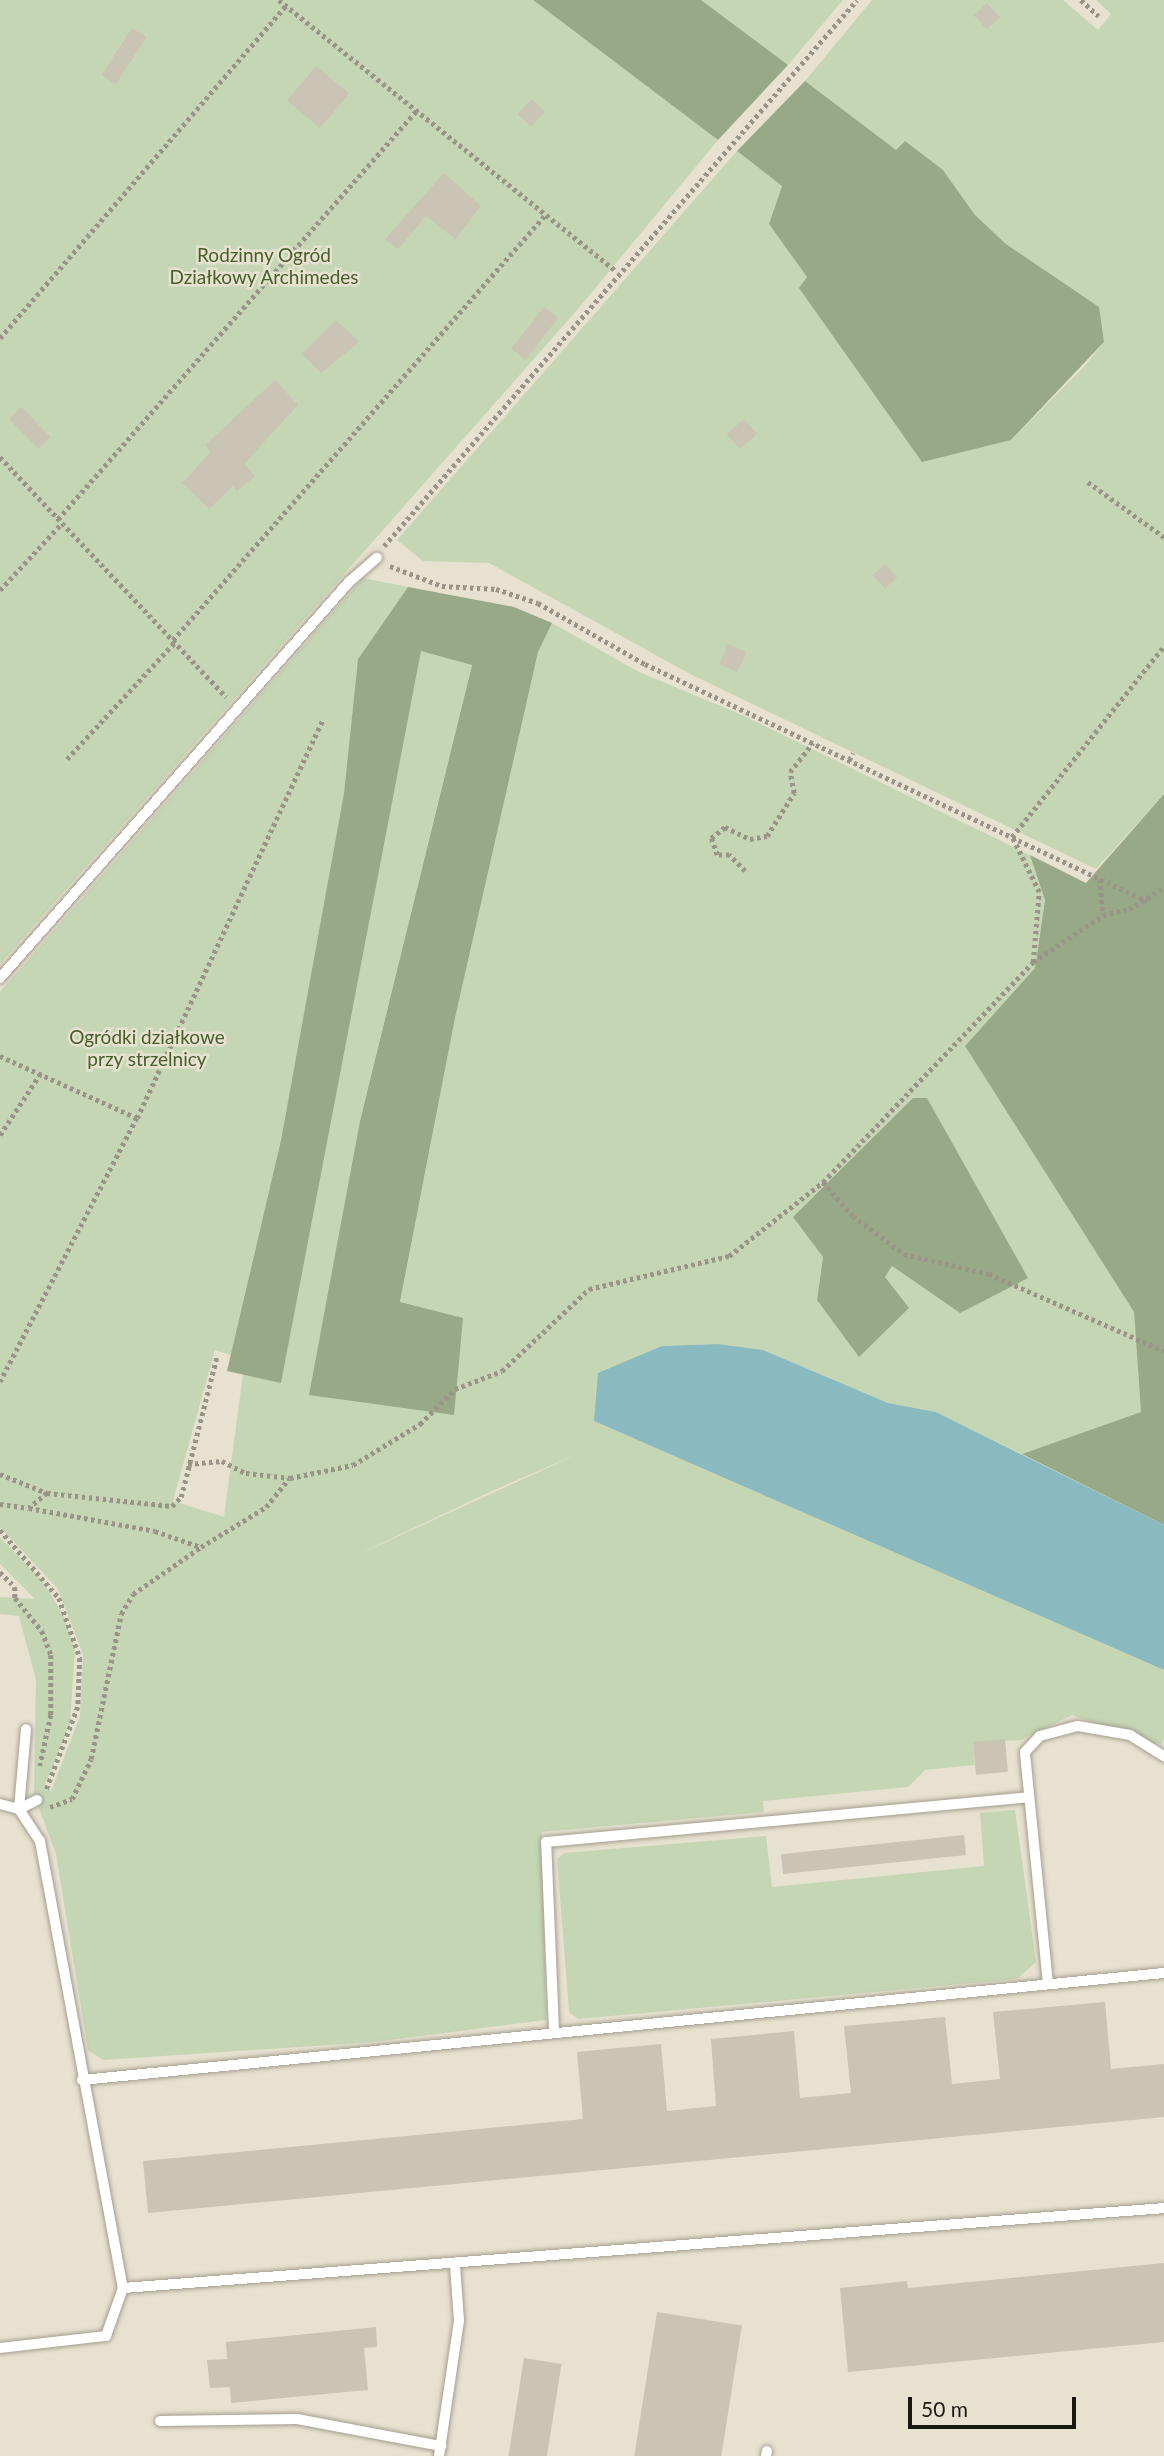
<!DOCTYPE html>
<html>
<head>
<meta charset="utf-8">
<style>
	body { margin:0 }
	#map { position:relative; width:1164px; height:2456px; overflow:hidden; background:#e7e1d0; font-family:Lato,sans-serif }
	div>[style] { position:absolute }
	.green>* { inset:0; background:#c5d6b5 }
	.forest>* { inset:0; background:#97a987 }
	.water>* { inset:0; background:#89babf }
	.building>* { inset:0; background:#c9c4b3; transform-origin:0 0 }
	.path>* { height:4.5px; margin-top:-2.25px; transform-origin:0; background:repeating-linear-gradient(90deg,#999487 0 3.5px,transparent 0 7px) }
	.roads { filter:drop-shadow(0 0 2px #a39e8d) drop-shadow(0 0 2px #a39e8d) }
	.lane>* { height:10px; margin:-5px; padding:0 5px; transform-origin:5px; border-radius:5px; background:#fff }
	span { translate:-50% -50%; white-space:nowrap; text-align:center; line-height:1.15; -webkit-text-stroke:5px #e7e1d0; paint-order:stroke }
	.park-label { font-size:19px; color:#475f2c }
	.scale { position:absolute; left:908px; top:2397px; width:168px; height:32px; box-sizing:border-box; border:4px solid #1a1912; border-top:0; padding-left:9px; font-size:21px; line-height:24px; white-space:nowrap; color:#1a1912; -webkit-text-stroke:5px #e7e1d0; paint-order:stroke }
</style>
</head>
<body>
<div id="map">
	<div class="green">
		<i style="clip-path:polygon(0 0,533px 0,718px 140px,578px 309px,0 964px)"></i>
		<i style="clip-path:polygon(701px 0,843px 0,788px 65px)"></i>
		<i style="clip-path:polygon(872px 0,1063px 0,1098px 30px,1111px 14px,1096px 0,1164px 0,1164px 794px,1096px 869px,690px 674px,489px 563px,423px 561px,397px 540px,737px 151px,782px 186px,769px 224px,808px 278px,1011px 440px,1083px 368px,1104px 342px,1098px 307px,1006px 244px,975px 215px,943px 170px,896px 151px,805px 81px)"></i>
		<i style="clip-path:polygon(evenodd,363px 578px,408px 587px,358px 659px,344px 793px,281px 1140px,231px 1355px,215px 1350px,173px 1501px,224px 1517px,243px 1374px,281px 1382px,421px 650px,472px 664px,360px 1121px,310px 1395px,400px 1303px,455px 1018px,538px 651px,552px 623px,639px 672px,742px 715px,1030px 855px,1045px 900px,1035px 968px,965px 1046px,1134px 1312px,1141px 1412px,1022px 1454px,936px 1412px,888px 1403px,763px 1350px,718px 1344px,662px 1346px,594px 1421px,1164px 1670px,1164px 1739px,1162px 1745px,1072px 1715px,1021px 1740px,973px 1742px,975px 1765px,925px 1770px,908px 1787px,763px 1801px,764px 1812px,542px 1832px,546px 2020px,374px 2042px,103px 2060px,88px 2050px,56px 1854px,34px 1795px,36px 1680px,19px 1616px,0 1614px,0 1597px,35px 1599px,0 1564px,0 1537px,40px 1578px,63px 1614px,75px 1649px,70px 1724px,44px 1787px,51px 1791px,80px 1716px,83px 1655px,58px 1589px,0 1527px,0 992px,363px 578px,885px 1129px,960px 1313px,892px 1266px,885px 1277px,817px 1300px,823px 1257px,793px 1217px,885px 1129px,363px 578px,582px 1452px,366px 1551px,365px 1551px,492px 1491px,582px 1452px)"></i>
		<i style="clip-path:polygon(1015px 1810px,1036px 1962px,1017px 1979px,578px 2019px,569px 2012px,557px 1859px,564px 1853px,766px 1836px,772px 1887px,984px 1866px,980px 1813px)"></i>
	</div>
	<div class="forest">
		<i style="clip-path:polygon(533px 0,701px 0,788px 65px,718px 140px)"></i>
		<i style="clip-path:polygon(805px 81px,896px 150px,905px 141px,943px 170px,975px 215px,1006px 244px,1099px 307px,1104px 342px,1011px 440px,922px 462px,799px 288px,807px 277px,769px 224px,782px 186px,737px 151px)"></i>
		<i style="clip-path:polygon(408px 587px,514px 607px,552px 623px,538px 652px,455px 1018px,400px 1302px,463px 1318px,454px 1415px,309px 1395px,360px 1121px,472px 665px,421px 651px,281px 1383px,227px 1371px,281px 1140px,344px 793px,358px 659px)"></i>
		<i style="clip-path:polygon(1164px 794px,1164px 1525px,1022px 1454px,1141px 1412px,1134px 1312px,965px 1046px,1035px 968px,1045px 900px,1030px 855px,1086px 883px)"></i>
		<i style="clip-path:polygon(913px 1098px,927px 1098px,1028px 1278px,960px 1313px,892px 1266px,885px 1277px,909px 1308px,859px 1357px,817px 1300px,823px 1257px,793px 1217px)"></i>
	</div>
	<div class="water">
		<i style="clip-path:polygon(718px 1344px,763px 1350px,888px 1403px,936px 1412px,1164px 1525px,1164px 1670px,594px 1421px,598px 1373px,662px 1346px)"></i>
	</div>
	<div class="building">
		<i style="left:987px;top:3px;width:19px;height:18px;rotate:47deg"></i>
		<i style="left:132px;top:28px;width:17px;height:56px;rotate:33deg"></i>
		<i style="left:316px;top:66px;width:43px;height:45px;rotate:40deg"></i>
		<i style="left:532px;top:99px;width:18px;height:21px;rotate:43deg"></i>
		<i style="clip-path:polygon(444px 173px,481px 206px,455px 239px,426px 216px,398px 249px,385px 239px)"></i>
		<i style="left:544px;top:307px;width:18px;height:53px;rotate:38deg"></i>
		<i style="clip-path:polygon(336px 320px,359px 342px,321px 373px,302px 354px)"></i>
		<i style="clip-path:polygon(275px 380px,298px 405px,244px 464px,255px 476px,237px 491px,233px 486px,209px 509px,182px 483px,211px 452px,205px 445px)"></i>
		<i style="left:21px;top:407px;width:42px;height:17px;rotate:45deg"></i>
		<i style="left:744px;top:419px;width:20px;height:23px;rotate:49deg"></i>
		<i style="left:885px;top:564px;width:18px;height:17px;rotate:47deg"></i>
		<i style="left:728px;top:644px;width:20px;height:22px;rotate:24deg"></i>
		<i style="left:1005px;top:1739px;width:33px;height:32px;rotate:85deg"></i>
		<i style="left:964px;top:1835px;width:20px;height:184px;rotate:84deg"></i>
		<i style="clip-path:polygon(1105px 2002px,1111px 2069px,1164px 2064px,1164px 2117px,148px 2213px,143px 2161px,583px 2119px,577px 2052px,661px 2044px,667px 2111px,716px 2106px,711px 2039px,794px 2031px,800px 2098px,851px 2093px,844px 2026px,945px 2017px,952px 2084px,1000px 2079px,993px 2012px)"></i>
		<i style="clip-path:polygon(1164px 2263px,1164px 2342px,848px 2372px,840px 2288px,907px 2281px,908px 2288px)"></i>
		<i style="left:657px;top:2312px;width:86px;height:146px;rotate:9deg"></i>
		<i style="clip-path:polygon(376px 2327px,377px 2347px,364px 2348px,368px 2390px,231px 2403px,230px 2387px,210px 2388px,207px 2360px,227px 2359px,226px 2342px)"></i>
		<i style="left:524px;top:2358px;width:38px;height:99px;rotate:9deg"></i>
	</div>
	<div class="path">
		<i style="left:279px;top:0;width:434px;rotate:38.8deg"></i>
		<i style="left:1081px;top:0;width:24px;rotate:42deg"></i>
		<i style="left:0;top:338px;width:438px;rotate:-49.3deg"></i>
		<i style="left:0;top:457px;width:330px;rotate:46.7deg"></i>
		<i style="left:1088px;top:482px;width:94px;rotate:35.9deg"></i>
		<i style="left:58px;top:519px;width:543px;rotate:-48.73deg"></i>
		<i style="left:384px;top:546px;width:722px;rotate:-49.1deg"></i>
		<i style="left:390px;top:566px;width:56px;rotate:21deg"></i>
		<i style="left:442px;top:586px;width:54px;rotate:3.2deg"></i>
		<i style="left:496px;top:589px;width:44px;rotate:18.4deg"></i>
		<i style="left:538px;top:603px;width:123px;rotate:29.7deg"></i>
		<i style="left:645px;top:664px;width:555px;rotate:25.27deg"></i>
		<i style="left:0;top:590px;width:91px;rotate:-47.2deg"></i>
		<i style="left:173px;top:640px;width:565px;rotate:-48.8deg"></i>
		<i style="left:67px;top:759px;width:159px;rotate:-47.3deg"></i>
		<i style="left:849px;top:760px;width:8px;rotate:-60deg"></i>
		<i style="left:745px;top:871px;width:23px;rotate:-135deg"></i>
		<i style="left:729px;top:855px;width:12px;rotate:180deg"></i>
		<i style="left:717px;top:855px;width:18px;rotate:-109deg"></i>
		<i style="left:711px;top:838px;width:18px;rotate:-38deg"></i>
		<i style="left:725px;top:827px;width:28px;rotate:26deg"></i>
		<i style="left:750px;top:839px;width:17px;rotate:-10deg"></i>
		<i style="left:767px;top:836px;width:51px;rotate:-57.9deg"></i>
		<i style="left:794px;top:793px;width:21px;rotate:-101deg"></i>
		<i style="left:790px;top:772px;width:37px;rotate:-52deg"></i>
		<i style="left:1100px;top:879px;width:36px;rotate:85deg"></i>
		<i style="left:1033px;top:962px;width:84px;rotate:-33.9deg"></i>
		<i style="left:1103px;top:915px;width:27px;rotate:-13deg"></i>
		<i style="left:1129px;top:909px;width:41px;rotate:-31deg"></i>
		<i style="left:0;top:1056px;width:150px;rotate:24.3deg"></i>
		<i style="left:137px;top:1118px;width:297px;rotate:117.4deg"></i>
		<i style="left:137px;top:1118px;width:440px;rotate:-65deg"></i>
		<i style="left:0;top:1135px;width:73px;rotate:-56.7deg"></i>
		<i style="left:823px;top:1182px;width:45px;rotate:48.6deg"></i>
		<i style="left:853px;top:1216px;width:64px;rotate:36.7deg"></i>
		<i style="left:904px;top:1254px;width:87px;rotate:13.2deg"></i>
		<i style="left:989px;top:1274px;width:191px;rotate:23.7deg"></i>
		<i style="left:188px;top:1464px;width:34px;rotate:-5deg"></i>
		<i style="left:222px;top:1461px;width:27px;rotate:27deg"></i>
		<i style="left:246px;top:1473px;width:44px;rotate:6.5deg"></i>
		<i style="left:290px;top:1478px;width:64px;rotate:-11.7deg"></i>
		<i style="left:353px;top:1465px;width:79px;rotate:-31.5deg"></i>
		<i style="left:420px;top:1424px;width:49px;rotate:-45deg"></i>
		<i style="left:455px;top:1389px;width:50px;rotate:-21deg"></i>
		<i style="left:502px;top:1371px;width:120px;rotate:-43.3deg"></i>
		<i style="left:589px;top:1289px;width:144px;rotate:-13.3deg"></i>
		<i style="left:729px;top:1256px;width:120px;rotate:-38.2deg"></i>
		<i style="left:823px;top:1182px;width:304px;rotate:-46.3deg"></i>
		<i style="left:1033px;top:962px;width:70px;rotate:-85.1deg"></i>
		<i style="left:1039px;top:892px;width:61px;rotate:-116.1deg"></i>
		<i style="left:1012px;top:837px;width:244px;rotate:-51.5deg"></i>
		<i style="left:0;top:1474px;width:51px;rotate:22deg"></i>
		<i style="left:47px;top:1493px;width:126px;rotate:5.9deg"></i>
		<i style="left:172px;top:1506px;width:13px;rotate:-45deg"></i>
		<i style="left:181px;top:1497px;width:146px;rotate:-75.7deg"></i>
		<i style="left:47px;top:1493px;width:23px;rotate:140deg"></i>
		<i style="left:29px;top:1508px;width:128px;rotate:10.3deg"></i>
		<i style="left:155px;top:1531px;width:49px;rotate:19.2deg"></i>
		<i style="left:201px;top:1547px;width:76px;rotate:-31.6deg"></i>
		<i style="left:266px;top:1507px;width:36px;rotate:-51deg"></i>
		<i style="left:0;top:1504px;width:29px;rotate:8deg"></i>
		<i style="left:0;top:1530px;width:90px;rotate:49.1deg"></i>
		<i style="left:59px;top:1598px;width:64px;rotate:70.7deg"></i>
		<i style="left:80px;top:1658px;width:49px;rotate:92.3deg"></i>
		<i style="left:78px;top:1707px;width:90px;rotate:110.9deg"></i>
		<i style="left:0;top:1572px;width:21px;rotate:45deg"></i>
		<i style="left:15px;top:1587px;width:11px;rotate:90deg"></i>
		<i style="left:15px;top:1598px;width:43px;rotate:50.7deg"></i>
		<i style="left:42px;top:1631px;width:26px;rotate:69deg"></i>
		<i style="left:51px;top:1655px;width:60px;rotate:90deg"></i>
		<i style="left:51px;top:1715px;width:52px;rotate:102.2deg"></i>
		<i style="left:50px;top:1807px;width:23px;rotate:-20deg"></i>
		<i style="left:72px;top:1799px;width:44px;rotate:-64.6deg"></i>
		<i style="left:91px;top:1759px;width:148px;rotate:-78.3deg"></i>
		<i style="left:121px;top:1614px;width:23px;rotate:-59deg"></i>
		<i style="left:133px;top:1594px;width:83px;rotate:-34.7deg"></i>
	</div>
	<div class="roads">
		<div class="lane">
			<i style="left:0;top:978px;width:528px;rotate:-48.61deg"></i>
			<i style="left:349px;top:582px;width:37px;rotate:-41deg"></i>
			<i style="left:37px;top:1800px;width:20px;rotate:153deg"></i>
			<i style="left:19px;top:1809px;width:38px;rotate:57deg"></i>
			<i style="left:40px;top:1841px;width:455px;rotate:79.5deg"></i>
			<i style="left:123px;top:2288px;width:1044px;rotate:-4.39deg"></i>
			<i style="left:0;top:1804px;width:20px;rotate:15deg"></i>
			<i style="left:19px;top:1809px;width:80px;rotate:-85deg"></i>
			<i style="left:1048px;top:1984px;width:233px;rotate:-95.7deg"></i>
			<i style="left:1025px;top:1752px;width:22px;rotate:-47deg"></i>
			<i style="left:1040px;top:1736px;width:39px;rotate:-15deg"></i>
			<i style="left:1078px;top:1726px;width:53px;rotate:9.8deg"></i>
			<i style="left:1130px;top:1735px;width:40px;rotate:32deg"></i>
			<i style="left:554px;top:2030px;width:188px;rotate:-92.4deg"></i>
			<i style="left:546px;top:1842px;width:485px;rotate:-5.3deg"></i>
			<i style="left:82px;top:2080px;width:1087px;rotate:-5.65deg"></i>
			<i style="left:0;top:2348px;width:107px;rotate:-6.5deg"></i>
			<i style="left:106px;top:2336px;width:51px;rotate:-70.5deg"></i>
			<i style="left:160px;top:2421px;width:137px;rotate:-0.8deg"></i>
			<i style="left:297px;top:2419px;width:147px;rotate:10.6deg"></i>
			<i style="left:439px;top:2456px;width:136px;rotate:-81.6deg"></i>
			<i style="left:459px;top:2321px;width:56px;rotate:-94.1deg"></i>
			<i style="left:766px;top:2456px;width:5px;rotate:-79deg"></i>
		</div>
	</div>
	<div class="park-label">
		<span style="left:264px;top:266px">Rodzinny Ogród<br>Działkowy Archimedes</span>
		<span style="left:147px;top:1048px">Ogródki działkowe<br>przy strzelnicy</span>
	</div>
	<div class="scale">50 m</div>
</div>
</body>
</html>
